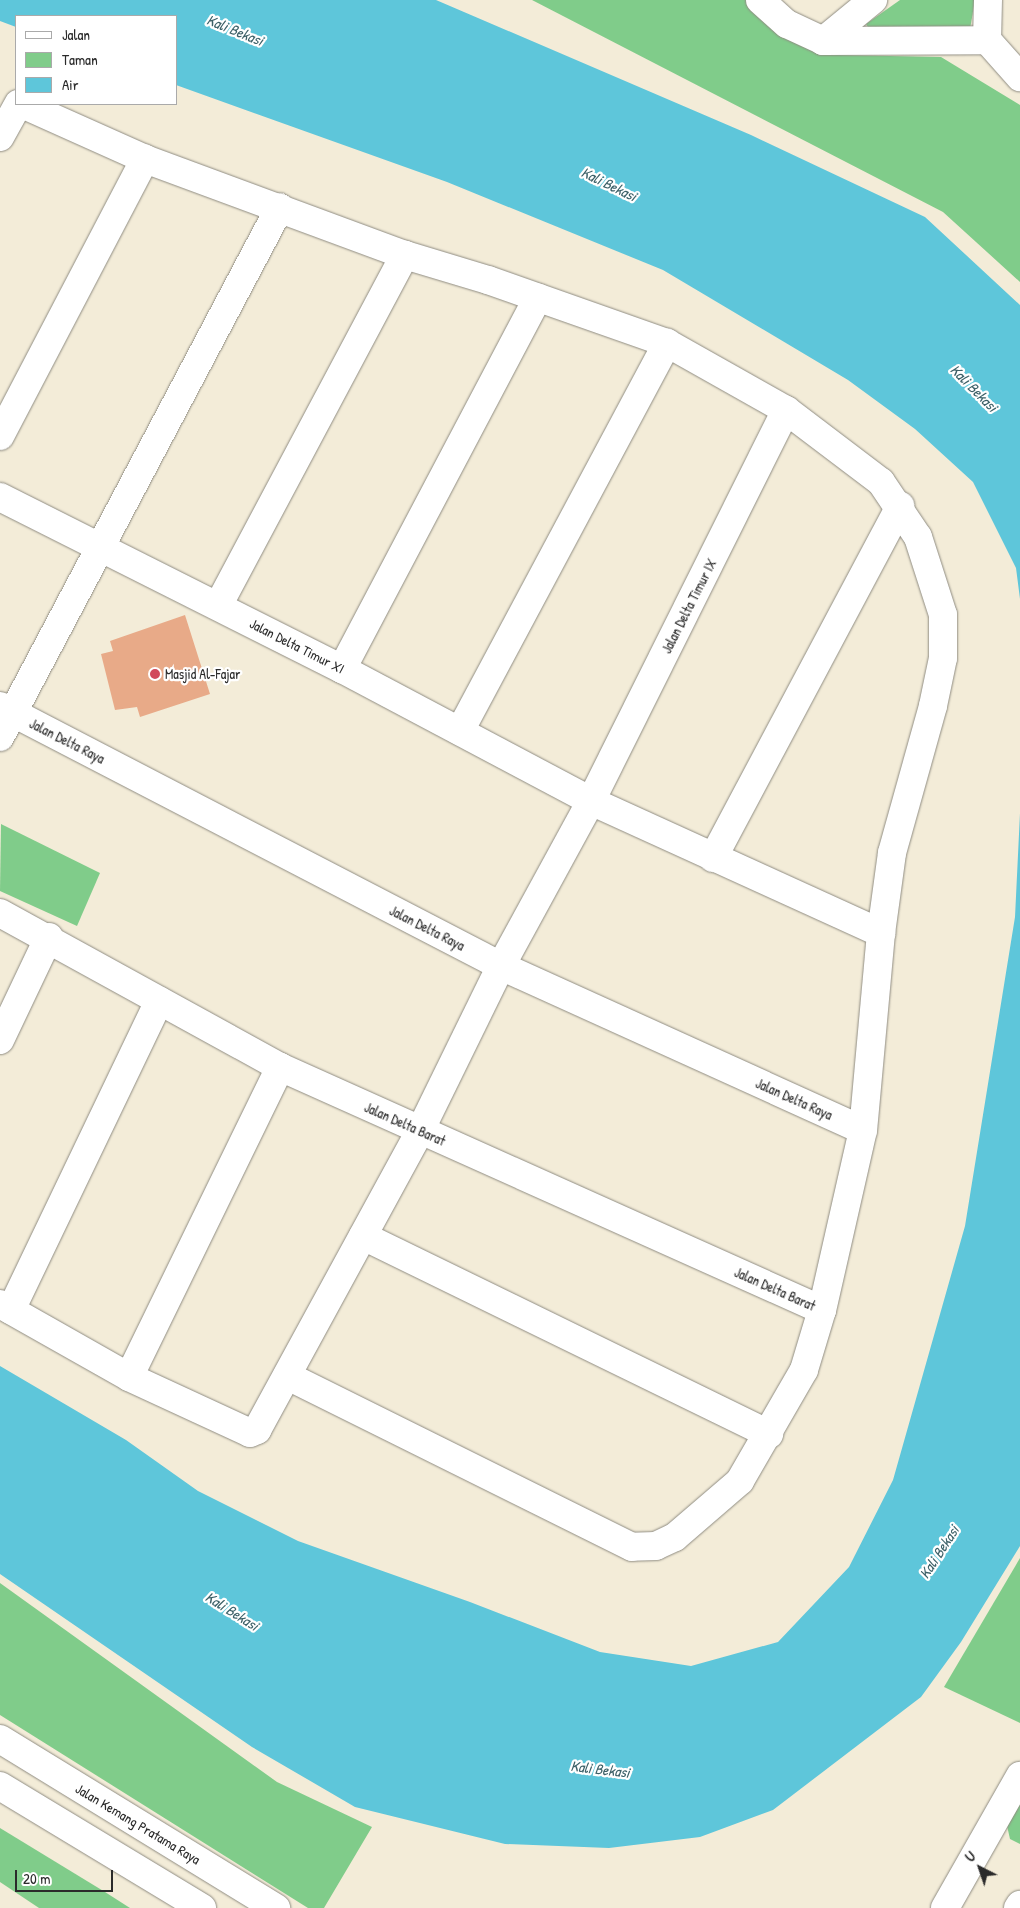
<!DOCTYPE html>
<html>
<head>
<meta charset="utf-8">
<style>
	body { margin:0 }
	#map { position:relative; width:1020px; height:1908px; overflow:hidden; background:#f3ecd8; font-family:"Patrick Hand",sans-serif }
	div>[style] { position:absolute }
	.green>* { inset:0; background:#80cc8a }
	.water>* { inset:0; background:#5ec6da }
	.building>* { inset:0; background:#e8aa88 }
	.roads { filter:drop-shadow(0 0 1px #8f8c82) drop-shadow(0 0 1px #8f8c82) }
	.minor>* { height:28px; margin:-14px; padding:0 14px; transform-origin:14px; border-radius:14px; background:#fff }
	.dots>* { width:14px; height:14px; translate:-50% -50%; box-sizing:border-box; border:2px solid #fff; border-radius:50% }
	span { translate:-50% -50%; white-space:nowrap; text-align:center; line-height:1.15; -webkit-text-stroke:4.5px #fff; paint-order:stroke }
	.street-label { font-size:14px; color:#2b2b2b }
	.poi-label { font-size:14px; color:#2b2b2b }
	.left { translate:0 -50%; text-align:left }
	.water-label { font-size:15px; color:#3d6168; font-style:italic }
	.legend { position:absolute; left:15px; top:15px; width:162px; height:90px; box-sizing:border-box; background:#fff; border:1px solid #aaa; margin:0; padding:6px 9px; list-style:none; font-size:15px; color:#2b2b2b }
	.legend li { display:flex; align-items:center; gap:10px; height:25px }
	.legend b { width:25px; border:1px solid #aaa }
	.north { position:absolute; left:955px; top:1843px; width:50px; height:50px; -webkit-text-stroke:4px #fff; paint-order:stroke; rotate:319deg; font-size:14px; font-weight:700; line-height:20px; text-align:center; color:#2b2b2b }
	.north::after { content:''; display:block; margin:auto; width:18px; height:22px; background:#2b2b2b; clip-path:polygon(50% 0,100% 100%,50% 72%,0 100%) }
	.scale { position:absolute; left:15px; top:1870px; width:98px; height:22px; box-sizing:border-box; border:2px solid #2b2b2b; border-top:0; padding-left:6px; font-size:15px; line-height:18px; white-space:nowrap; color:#2b2b2b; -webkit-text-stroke:4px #fff; paint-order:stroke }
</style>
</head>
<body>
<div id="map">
	<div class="green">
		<i style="clip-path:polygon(532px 0,754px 0,799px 42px,838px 55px,941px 57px,1020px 105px,1020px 282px,943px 212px)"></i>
		<i style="clip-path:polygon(900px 0,975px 0,969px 35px,872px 33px,866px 24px)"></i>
		<i style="clip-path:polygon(1px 824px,100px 873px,77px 926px,0 891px)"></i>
		<i style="clip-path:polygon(1020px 1558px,1020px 1723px,944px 1687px)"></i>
		<i style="clip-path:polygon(0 1583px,277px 1782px,372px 1827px,324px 1908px,308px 1908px,0 1715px)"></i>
		<i style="clip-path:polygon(1020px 1792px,1020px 1844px,1010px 1839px,1005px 1817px)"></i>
		<i style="clip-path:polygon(0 1828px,105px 1892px,130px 1908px,39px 1908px,0 1882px)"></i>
	</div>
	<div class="water">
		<i style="clip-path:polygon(0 0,436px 0,751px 135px,925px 217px,1020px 305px,1020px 599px,1016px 568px,973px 482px,915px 429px,848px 380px,663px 270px,447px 182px,176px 85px,176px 16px,16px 16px,16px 27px,0 21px)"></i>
		<i style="clip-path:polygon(1020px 813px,1020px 1546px,961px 1642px,921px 1697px,773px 1810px,700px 1837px,609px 1848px,505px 1844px,355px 1807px,252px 1747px,0 1574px,0 1366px,126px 1440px,198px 1491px,298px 1541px,470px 1602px,600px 1652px,691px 1666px,778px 1642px,849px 1567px,893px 1480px,965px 1226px,1015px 917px)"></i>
	</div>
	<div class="building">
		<i style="clip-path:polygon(185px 615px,210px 694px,140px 717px,137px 707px,115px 710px,101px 654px,113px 651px,110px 641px)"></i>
	</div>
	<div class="roads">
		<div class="minor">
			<i style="left:760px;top:0;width:36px;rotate:42deg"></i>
			<i style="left:787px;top:24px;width:40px;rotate:25deg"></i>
			<i style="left:823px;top:41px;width:65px;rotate:-39.4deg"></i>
			<i style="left:988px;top:0;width:40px;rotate:91.4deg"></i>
			<i style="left:987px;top:40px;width:50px;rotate:48.3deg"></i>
			<i style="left:823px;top:41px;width:164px;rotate:-0.3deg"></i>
			<i style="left:22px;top:104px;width:135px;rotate:24.1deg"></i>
			<i style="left:145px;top:159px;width:277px;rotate:20.3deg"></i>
			<i style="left:405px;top:255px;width:87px;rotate:16.8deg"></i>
			<i style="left:488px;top:280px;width:190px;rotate:19.4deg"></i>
			<i style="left:667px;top:343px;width:137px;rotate:29.4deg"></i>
			<i style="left:786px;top:410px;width:119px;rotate:37.2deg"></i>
			<i style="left:881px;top:482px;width:66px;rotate:56.1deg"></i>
			<i style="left:918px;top:537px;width:82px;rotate:72.2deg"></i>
			<i style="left:943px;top:615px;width:43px;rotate:90deg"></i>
			<i style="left:943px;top:658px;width:49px;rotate:101.8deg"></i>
			<i style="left:933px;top:706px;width:153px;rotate:105.6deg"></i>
			<i style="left:892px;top:853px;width:81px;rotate:97.8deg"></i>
			<i style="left:881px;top:933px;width:198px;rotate:95.2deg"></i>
			<i style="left:863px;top:1130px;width:185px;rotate:102.8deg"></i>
			<i style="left:822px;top:1310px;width:63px;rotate:106.7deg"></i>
			<i style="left:804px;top:1370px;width:128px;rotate:120deg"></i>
			<i style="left:740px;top:1481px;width:86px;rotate:139.3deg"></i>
			<i style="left:675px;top:1537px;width:21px;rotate:155deg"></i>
			<i style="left:656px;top:1546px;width:24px;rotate:178deg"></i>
			<i style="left:632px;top:1547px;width:385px;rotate:-153.6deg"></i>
			<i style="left:0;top:137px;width:38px;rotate:-61deg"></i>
			<i style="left:0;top:436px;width:313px;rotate:-62.4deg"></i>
			<i style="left:0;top:497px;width:383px;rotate:26.7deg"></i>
			<i style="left:342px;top:669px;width:282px;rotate:27.9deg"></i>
			<i style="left:591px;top:801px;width:319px;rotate:24.5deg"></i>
			<i style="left:218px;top:606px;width:398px;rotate:-62deg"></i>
			<i style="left:342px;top:669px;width:420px;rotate:-62.2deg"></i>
			<i style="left:0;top:706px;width:564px;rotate:27.43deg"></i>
			<i style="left:501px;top:966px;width:397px;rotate:24.4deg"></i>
			<i style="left:460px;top:731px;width:440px;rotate:-61.9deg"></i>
			<i style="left:0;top:737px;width:599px;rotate:-62.15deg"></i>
			<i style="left:713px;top:858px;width:399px;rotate:-62deg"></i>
			<i style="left:0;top:913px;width:320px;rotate:28.8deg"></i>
			<i style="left:280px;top:1067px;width:594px;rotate:24.15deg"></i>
			<i style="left:0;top:1040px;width:114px;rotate:-64.6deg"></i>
			<i style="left:363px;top:1236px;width:452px;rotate:26deg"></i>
			<i style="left:0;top:1304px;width:148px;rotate:29.5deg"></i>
			<i style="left:129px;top:1377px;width:133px;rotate:24.8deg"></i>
			<i style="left:250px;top:1433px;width:8px;rotate:-23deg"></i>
			<i style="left:257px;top:1430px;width:341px;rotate:-61.4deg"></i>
			<i style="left:420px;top:1131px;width:184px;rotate:-63.9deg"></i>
			<i style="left:501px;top:966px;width:188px;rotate:-61.4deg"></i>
			<i style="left:591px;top:801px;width:437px;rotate:-63.5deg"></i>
			<i style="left:11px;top:1310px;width:343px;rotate:-64.4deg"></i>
			<i style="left:129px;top:1377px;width:345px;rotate:-64deg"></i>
			<i style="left:0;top:1739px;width:324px;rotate:31.5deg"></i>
			<i style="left:0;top:1786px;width:236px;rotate:31.1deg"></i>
			<i style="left:945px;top:1908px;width:152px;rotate:-60.4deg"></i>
			<i style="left:1018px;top:1908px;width:4px;rotate:-56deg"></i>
		</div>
	</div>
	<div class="dots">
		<i style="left:155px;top:674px;background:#d1495b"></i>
	</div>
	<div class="street-label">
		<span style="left:689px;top:606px;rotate:-63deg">Jalan Delta Timur IX</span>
		<span style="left:297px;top:646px;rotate:27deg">Jalan Delta Timur XI</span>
		<span style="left:67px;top:741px;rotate:27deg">Jalan Delta Raya</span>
		<span style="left:427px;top:928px;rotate:27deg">Jalan Delta Raya</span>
		<span style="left:794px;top:1099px;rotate:24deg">Jalan Delta Raya</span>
		<span style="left:405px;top:1124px;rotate:24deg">Jalan Delta Barat</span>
		<span style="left:775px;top:1289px;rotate:24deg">Jalan Delta Barat</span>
		<span style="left:138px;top:1824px;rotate:31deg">Jalan Kemang Pratama Raya</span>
	</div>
	<div class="poi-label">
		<span class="left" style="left:165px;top:674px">Masjid Al-Fajar</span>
	</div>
	<div class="water-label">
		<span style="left:235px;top:30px;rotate:22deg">Kali Bekasi</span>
		<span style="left:609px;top:184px;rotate:26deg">Kali Bekasi</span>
		<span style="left:974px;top:388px;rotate:45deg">Kali Bekasi</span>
		<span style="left:939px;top:1552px;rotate:-57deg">Kali Bekasi</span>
		<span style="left:232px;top:1611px;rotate:32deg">Kali Bekasi</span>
		<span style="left:600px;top:1769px;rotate:7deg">Kali Bekasi</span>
	</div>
	<ul class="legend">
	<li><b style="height:6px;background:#fff"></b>Jalan</li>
	<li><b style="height:14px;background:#80cc8a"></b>Taman</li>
	<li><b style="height:14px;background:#5ec6da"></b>Air</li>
	</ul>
	<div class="north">U</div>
	<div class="scale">20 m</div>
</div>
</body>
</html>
